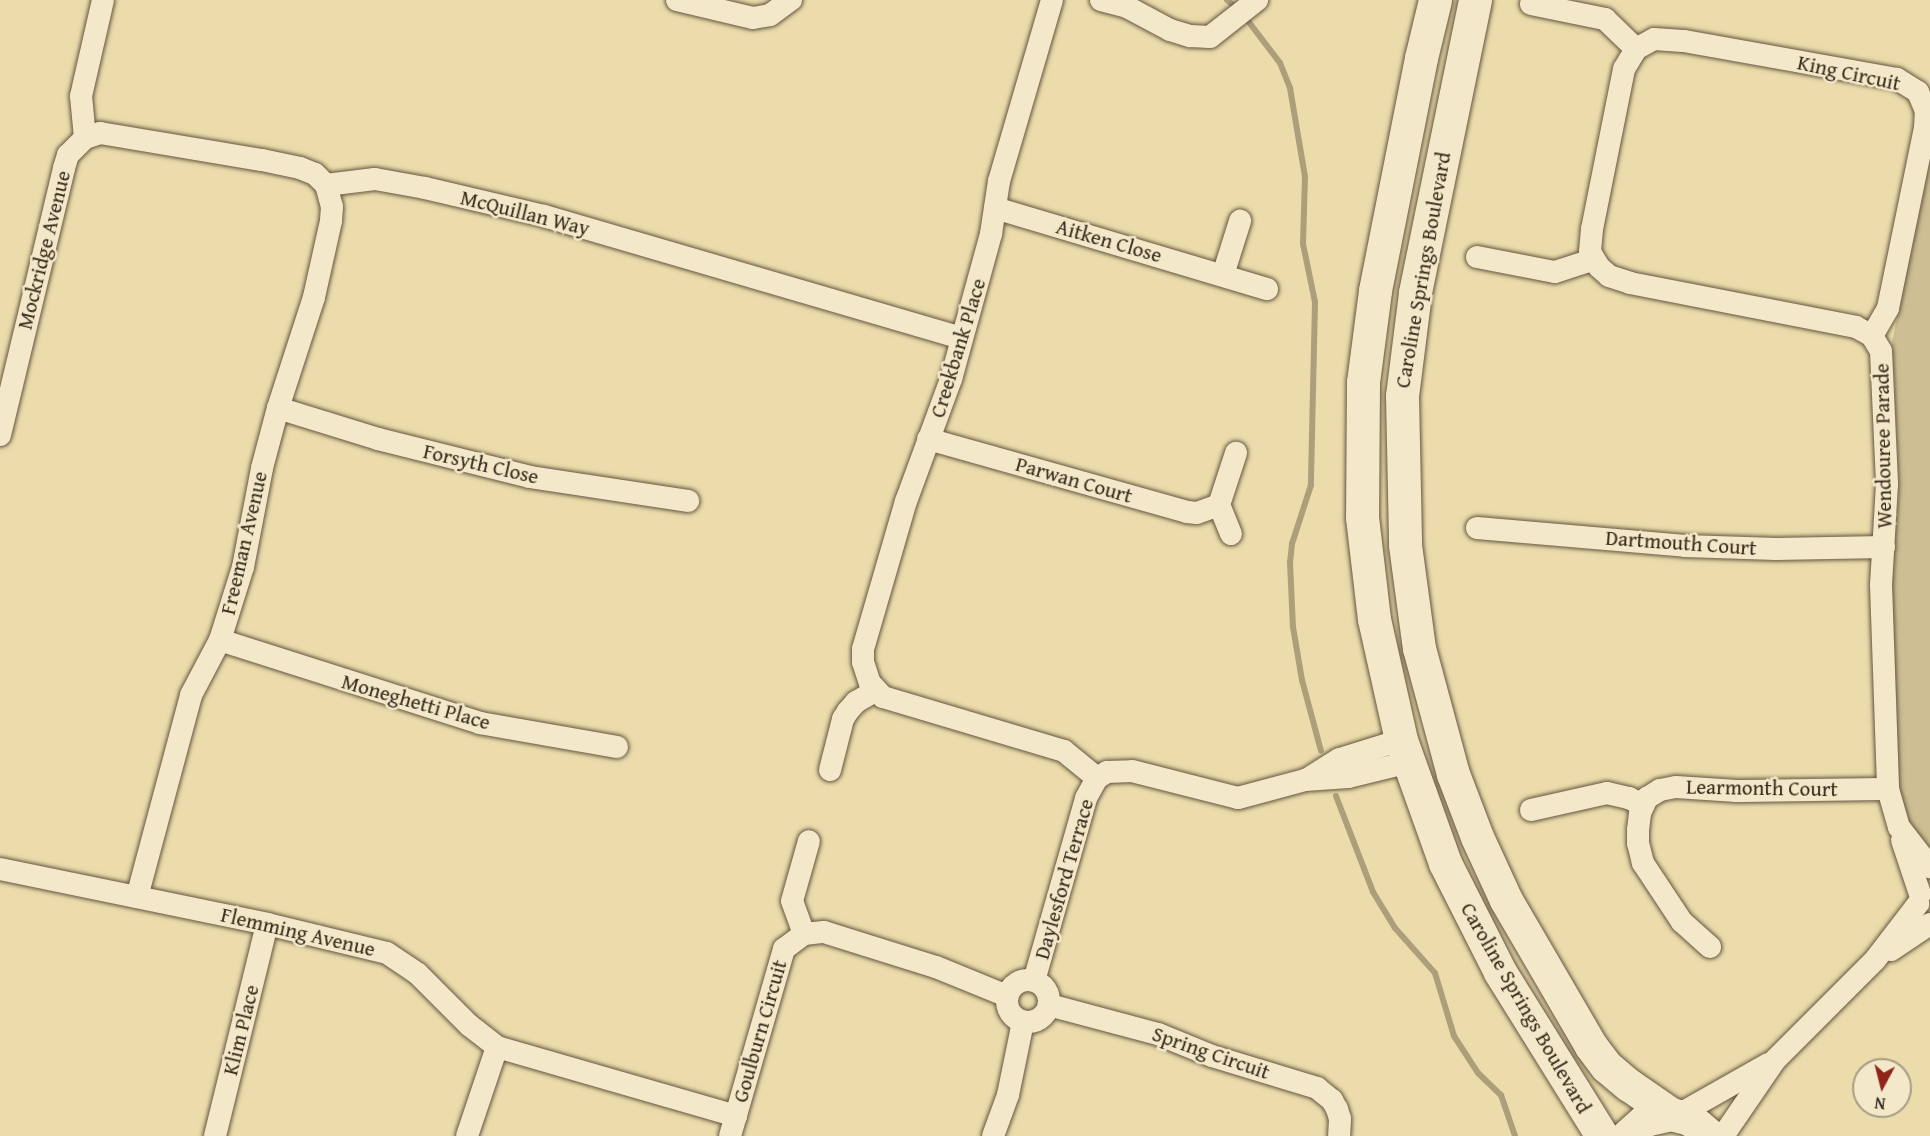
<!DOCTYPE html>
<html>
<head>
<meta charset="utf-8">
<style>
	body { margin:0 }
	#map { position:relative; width:1930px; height:1136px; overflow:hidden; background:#ecdcac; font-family:"Gentium Book Plus",serif }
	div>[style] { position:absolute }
	.green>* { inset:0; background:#cdbe93 }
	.stream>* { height:6px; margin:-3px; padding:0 3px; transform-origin:3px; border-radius:3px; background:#ae9f7b }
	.roads { filter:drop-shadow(0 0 2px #64563f) drop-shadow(0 0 2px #64563f) }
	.minor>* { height:22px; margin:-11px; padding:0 11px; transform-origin:11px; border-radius:11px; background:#f3e8c9 }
	.minor>.ring { margin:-11px; padding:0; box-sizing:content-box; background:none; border:22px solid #f3e8c9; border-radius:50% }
	.secondary>* { height:33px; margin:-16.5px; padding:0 16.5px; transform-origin:16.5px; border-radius:16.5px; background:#f3e8c9 }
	span { translate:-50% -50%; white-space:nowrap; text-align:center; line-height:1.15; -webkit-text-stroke:5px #f3e8c9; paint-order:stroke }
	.street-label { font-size:21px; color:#362a1b }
	.north { position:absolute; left:1852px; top:1058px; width:60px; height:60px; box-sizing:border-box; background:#f3e8c9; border:2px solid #a79c83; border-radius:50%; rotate:187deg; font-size:16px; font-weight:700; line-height:24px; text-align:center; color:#362a1b }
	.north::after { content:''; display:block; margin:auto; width:21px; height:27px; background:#8f2418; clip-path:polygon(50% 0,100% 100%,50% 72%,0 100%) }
</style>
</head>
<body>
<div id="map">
	<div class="green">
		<i style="clip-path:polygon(1930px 150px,1930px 860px,1907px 818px,1898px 789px,1891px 591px,1899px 485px,1892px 343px)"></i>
	</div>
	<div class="stream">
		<i style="left:1227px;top:0;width:14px;rotate:39deg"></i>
		<i style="left:1245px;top:17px;width:58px;rotate:52.7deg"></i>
		<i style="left:1280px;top:63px;width:27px;rotate:68deg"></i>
		<i style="left:1290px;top:88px;width:90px;rotate:80.4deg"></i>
		<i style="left:1305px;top:177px;width:67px;rotate:91.7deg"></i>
		<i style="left:1303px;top:244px;width:59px;rotate:78.3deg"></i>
		<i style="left:1315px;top:302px;width:183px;rotate:91.3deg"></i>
		<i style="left:1311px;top:485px;width:62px;rotate:107.9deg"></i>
		<i style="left:1292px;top:544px;width:18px;rotate:96deg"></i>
		<i style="left:1290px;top:562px;width:65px;rotate:87.4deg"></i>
		<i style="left:1293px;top:627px;width:54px;rotate:80.4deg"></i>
		<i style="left:1302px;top:680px;width:73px;rotate:75deg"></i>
		<i style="left:1336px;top:796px;width:103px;rotate:68.9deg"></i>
		<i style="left:1373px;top:892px;width:42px;rotate:58.6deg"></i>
		<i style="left:1395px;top:928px;width:60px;rotate:48.4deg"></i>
		<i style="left:1435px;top:973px;width:66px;rotate:73.2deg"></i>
		<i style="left:1454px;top:1036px;width:44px;rotate:57deg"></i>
		<i style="left:1478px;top:1073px;width:32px;rotate:44deg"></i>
		<i style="left:1501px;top:1095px;width:43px;rotate:71.1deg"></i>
	</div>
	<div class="roads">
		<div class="minor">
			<i style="left:677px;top:0;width:78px;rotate:13.3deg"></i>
			<i style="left:753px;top:18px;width:17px;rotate:-10deg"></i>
			<i style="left:770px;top:15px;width:26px;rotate:-36deg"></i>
			<i style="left:1052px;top:0;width:189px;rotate:106.3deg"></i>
			<i style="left:999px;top:181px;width:54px;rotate:98.6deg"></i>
			<i style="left:991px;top:234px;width:150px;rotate:105.4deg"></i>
			<i style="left:951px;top:379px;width:130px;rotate:110.2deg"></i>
			<i style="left:906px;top:501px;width:154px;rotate:106.2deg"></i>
			<i style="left:863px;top:649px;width:13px;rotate:90deg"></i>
			<i style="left:863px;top:662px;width:22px;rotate:72deg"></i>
			<i style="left:870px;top:683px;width:19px;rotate:47deg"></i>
			<i style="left:883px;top:697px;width:189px;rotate:16.6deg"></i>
			<i style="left:1064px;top:751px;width:43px;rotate:39.3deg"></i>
			<i style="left:1101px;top:0;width:27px;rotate:15deg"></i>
			<i style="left:1127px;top:7px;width:49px;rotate:28.1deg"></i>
			<i style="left:1170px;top:30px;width:21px;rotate:17deg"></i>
			<i style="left:1190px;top:36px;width:20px;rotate:3deg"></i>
			<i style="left:1210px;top:37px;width:60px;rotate:-38.2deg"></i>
			<i style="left:1531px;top:4px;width:76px;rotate:11.5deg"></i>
			<i style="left:1605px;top:19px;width:43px;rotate:44.1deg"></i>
			<i style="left:85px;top:138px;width:16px;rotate:-18deg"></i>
			<i style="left:100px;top:133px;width:164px;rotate:9.5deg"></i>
			<i style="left:262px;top:160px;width:39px;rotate:12deg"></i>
			<i style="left:300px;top:168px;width:16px;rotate:22deg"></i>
			<i style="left:315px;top:174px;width:16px;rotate:45deg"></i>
			<i style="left:326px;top:185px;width:49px;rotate:-7deg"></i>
			<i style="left:375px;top:179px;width:51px;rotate:10.2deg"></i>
			<i style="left:425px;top:188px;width:122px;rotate:13.2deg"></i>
			<i style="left:544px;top:216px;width:435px;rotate:16.3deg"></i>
			<i style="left:995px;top:208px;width:284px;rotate:16.6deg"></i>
			<i style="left:1477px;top:257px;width:79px;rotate:10.9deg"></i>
			<i style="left:1555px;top:272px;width:40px;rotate:-18deg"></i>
			<i style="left:1223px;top:275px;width:57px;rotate:-72.5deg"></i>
			<i style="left:1872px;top:336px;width:32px;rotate:-60deg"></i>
			<i style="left:1888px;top:308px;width:184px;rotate:-78.4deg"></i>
			<i style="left:1925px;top:128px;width:17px;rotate:-87deg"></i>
			<i style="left:1926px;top:111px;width:21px;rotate:-113deg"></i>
			<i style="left:1918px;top:92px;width:25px;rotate:-148deg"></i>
			<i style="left:1897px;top:79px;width:217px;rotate:-169.9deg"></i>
			<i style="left:1683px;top:41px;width:29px;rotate:-176deg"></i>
			<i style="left:1654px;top:39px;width:21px;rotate:151deg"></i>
			<i style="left:1636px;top:49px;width:23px;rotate:121deg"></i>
			<i style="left:1624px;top:69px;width:163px;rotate:101.3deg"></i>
			<i style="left:1592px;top:229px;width:23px;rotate:95deg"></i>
			<i style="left:1590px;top:252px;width:17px;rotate:59deg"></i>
			<i style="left:1599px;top:267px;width:13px;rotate:42deg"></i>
			<i style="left:1609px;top:276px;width:22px;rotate:18deg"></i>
			<i style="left:1630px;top:283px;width:230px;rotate:11deg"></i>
			<i style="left:1856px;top:327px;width:18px;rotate:29deg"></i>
			<i style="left:1872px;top:336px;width:17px;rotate:59deg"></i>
			<i style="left:1881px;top:351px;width:133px;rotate:87.4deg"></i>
			<i style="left:1887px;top:484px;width:101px;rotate:93.4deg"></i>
			<i style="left:1881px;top:585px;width:204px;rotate:88deg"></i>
			<i style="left:1888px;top:789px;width:40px;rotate:74deg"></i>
			<i style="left:1899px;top:827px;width:51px;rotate:52.2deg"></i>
			<i style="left:278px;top:408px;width:105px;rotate:17.2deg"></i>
			<i style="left:378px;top:439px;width:157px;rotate:14deg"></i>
			<i style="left:530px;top:477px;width:160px;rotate:8.6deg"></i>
			<i style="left:0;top:435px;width:275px;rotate:-76.5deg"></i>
			<i style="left:64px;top:168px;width:14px;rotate:-73deg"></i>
			<i style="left:68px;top:155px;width:24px;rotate:-45deg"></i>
			<i style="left:85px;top:138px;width:42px;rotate:-95.4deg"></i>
			<i style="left:81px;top:96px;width:98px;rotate:-77.1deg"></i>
			<i style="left:928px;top:439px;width:269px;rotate:15.7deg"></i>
			<i style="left:1187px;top:512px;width:10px;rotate:6deg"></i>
			<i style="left:1197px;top:513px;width:23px;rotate:-20deg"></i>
			<i style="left:1477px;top:528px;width:209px;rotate:4.9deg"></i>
			<i style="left:1685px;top:546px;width:91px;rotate:1.9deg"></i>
			<i style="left:1776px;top:549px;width:108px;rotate:-1.1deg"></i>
			<i style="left:1231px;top:534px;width:31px;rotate:-112deg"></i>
			<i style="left:1219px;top:505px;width:55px;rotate:-71.9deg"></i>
			<i style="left:220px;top:640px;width:273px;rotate:17.7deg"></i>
			<i style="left:480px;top:723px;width:139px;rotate:9.9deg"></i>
			<i style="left:830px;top:770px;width:53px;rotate:-75.7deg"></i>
			<i style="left:843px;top:719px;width:9px;rotate:-58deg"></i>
			<i style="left:848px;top:711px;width:12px;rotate:-48deg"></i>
			<i style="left:856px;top:702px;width:22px;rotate:-30deg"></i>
			<i style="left:1309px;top:778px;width:36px;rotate:-32deg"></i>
			<i style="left:1340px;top:759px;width:64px;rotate:-17.3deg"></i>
			<i style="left:1531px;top:810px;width:78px;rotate:-12.6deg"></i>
			<i style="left:1607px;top:793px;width:23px;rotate:13deg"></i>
			<i style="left:1629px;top:798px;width:15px;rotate:28deg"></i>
			<i style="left:1902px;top:840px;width:57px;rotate:71.6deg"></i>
			<i style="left:0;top:869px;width:273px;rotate:11.6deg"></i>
			<i style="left:267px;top:924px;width:123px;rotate:13.6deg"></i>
			<i style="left:387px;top:953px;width:37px;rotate:34deg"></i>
			<i style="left:418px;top:974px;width:72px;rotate:45deg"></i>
			<i style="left:469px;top:1025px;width:36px;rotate:38deg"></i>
			<i style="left:497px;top:1047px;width:249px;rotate:16.1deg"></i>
			<i style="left:137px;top:897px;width:209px;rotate:-75deg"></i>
			<i style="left:191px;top:695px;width:62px;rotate:-62.2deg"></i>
			<i style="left:220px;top:640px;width:77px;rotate:-72.5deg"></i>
			<i style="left:243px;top:567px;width:101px;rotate:-79.1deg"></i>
			<i style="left:262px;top:468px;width:62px;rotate:-75.1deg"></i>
			<i style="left:278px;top:408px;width:117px;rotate:-72deg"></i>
			<i style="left:314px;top:297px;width:78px;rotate:-77.4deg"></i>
			<i style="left:331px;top:221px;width:14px;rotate:-86deg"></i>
			<i style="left:332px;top:207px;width:23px;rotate:-105deg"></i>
			<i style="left:804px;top:934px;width:35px;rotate:-110deg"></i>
			<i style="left:792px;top:901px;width:62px;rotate:-74.2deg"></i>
			<i style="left:1710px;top:947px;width:38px;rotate:-138deg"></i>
			<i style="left:1682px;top:922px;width:71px;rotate:-123.5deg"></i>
			<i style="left:1643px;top:863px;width:21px;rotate:-104deg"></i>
			<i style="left:1638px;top:843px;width:13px;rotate:-90deg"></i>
			<i style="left:1638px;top:830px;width:17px;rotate:-83deg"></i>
			<i style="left:1640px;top:813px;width:17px;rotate:-65deg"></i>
			<i style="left:1647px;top:798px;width:15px;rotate:-32deg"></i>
			<i style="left:1660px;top:790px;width:16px;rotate:-11deg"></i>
			<i style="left:1676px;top:787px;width:61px;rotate:3.8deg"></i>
			<i style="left:1737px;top:791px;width:151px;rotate:-0.8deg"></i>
			<i style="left:1891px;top:950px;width:47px;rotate:-33.7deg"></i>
			<i class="ring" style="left:1007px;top:980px;width:20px;height:20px"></i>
			<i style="left:1034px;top:981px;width:190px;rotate:-74.1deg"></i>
			<i style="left:1086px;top:798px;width:23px;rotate:-61deg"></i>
			<i style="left:1097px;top:778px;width:12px;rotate:-31deg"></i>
			<i style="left:1107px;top:772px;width:25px;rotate:-2deg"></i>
			<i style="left:1132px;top:771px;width:109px;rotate:14.3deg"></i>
			<i style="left:1238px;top:798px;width:69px;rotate:-15deg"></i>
			<i style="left:1305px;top:780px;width:43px;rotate:-4deg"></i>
			<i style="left:1348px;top:777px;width:63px;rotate:-13.8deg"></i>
			<i style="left:1049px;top:1005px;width:113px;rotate:14.9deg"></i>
			<i style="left:1158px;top:1034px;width:58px;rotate:22.2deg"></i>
			<i style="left:1212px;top:1056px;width:110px;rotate:16.9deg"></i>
			<i style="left:1317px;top:1088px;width:19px;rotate:39deg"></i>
			<i style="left:1332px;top:1100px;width:10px;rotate:61deg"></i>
			<i style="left:1337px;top:1109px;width:10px;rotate:73deg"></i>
			<i style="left:1340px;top:1119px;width:17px;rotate:93deg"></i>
			<i style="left:1678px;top:1115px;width:103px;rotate:-29.5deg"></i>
			<i style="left:215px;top:1136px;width:218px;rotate:-76.2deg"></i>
			<i style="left:467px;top:1136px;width:94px;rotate:-71.4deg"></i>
			<i style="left:730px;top:1136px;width:195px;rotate:-73.9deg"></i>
			<i style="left:784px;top:949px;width:25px;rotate:-37deg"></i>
			<i style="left:804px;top:934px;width:20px;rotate:-6deg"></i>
			<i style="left:824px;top:932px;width:117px;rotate:17.4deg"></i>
			<i style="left:936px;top:967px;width:77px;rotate:22.2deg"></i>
			<i style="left:993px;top:1136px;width:44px;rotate:-69.9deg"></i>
			<i style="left:1008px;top:1095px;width:75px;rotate:-78.4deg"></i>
			<i style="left:1723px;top:1136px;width:92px;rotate:-55.6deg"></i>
			<i style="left:1775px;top:1060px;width:141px;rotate:-45deg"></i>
			<i style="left:1875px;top:960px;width:71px;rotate:-52.5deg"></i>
		</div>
		<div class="secondary">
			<i style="left:1435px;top:0;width:60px;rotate:103.6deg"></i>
			<i style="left:1421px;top:58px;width:237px;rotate:101.2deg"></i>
			<i style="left:1375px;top:291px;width:92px;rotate:97.5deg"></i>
			<i style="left:1363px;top:382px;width:135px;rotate:90.4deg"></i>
			<i style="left:1362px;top:517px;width:103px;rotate:83.3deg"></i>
			<i style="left:1374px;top:619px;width:124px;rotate:77.4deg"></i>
			<i style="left:1401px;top:740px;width:131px;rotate:70.3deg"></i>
			<i style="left:1445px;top:863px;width:122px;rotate:63.2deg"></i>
			<i style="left:1500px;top:972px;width:193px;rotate:58.1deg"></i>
			<i style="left:1475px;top:0;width:299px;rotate:101.6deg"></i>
			<i style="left:1415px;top:293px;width:104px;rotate:97.2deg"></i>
			<i style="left:1402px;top:396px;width:149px;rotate:88.8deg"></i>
			<i style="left:1405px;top:545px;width:104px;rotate:82.3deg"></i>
			<i style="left:1419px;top:648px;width:131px;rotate:74.9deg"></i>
			<i style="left:1453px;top:774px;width:67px;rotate:69.1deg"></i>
			<i style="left:1477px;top:837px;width:69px;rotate:65.3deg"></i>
			<i style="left:1506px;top:900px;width:169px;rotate:59.8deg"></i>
			<i style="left:1591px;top:1046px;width:25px;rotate:53deg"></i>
			<i style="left:1606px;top:1066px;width:30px;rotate:40deg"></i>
			<i style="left:1629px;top:1085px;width:51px;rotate:34.6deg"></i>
			<i style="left:1627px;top:1136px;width:24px;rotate:-42deg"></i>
			<i style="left:1645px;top:1120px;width:27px;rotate:-13deg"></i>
			<i style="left:1671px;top:1114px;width:20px;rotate:15deg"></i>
			<i style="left:1690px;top:1119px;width:26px;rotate:40deg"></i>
		</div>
	</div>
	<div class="street-label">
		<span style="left:1849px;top:73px;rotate:12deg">King Circuit</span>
		<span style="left:525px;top:213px;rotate:14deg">McQuillan Way</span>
		<span style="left:1109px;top:241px;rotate:16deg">Aitken Close</span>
		<span style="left:44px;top:250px;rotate:-76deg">Mockridge Avenue</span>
		<span style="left:1423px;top:270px;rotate:-80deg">Caroline Springs Boulevard</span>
		<span style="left:958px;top:348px;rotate:-73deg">Creekbank Place</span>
		<span style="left:1883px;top:446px;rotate:-91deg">Wendouree Parade</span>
		<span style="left:481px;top:464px;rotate:13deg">Forsyth Close</span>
		<span style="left:1074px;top:480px;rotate:16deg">Parwan Court</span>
		<span style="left:244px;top:543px;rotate:-77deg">Freeman Avenue</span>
		<span style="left:1681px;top:543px;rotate:4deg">Dartmouth Court</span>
		<span style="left:416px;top:702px;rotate:16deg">Moneghetti Place</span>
		<span style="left:1762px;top:788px;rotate:1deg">Learmonth Court</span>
		<span style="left:1064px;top:879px;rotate:-74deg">Daylesford Terrace</span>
		<span style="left:298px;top:932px;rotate:13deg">Flemming Avenue</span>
		<span style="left:1526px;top:1008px;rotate:60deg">Caroline Springs Boulevard</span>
		<span style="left:241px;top:1030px;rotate:-76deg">Klim Place</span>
		<span style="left:760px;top:1031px;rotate:-74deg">Goulburn Circuit</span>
		<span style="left:1211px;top:1053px;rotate:19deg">Spring Circuit</span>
	</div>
	<div class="north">N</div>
</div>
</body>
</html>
